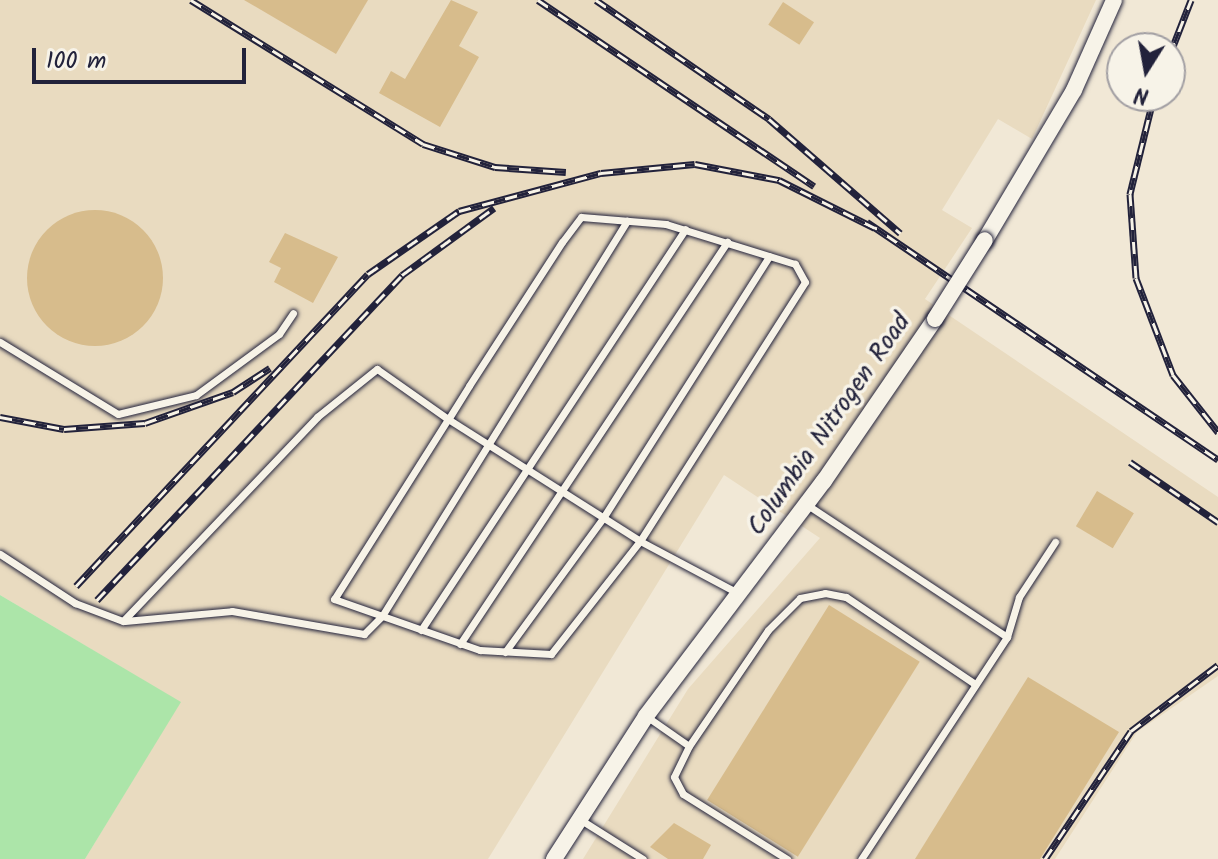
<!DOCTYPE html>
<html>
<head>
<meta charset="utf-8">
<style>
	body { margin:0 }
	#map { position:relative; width:1218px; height:859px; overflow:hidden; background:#f1e8d6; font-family:Kalam,sans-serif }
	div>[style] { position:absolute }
	.built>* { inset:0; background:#e9dbc0 }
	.green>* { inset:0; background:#ace5a9 }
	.building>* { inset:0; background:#d7bc8c; transform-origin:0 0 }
	.round { border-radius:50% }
	.roads { filter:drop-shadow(0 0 2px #22223b) drop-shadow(0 0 2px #22223b) }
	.service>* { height:7px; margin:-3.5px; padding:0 3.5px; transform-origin:3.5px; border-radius:3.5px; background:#f7f3e8 }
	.tertiary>* { height:16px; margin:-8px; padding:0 8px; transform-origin:8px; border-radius:8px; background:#f7f3e8 }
	.rail>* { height:7px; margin-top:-3.5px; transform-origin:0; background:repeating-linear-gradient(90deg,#f7f3e8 0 12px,#22223b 0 24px); box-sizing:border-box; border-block:2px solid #22223b }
	.bridges { filter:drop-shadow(0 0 2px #22223b) drop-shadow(0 0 2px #22223b) }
	.tertiary-bridge>* { height:16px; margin:-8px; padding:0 8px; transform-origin:8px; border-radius:8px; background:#f7f3e8 }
	span { translate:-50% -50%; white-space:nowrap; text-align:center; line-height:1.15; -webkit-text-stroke:7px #f7f3e8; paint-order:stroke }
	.street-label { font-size:26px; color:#22223b }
	.north { position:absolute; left:1106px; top:32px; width:80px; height:80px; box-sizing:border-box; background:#f7f3e8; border:2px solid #a29fa3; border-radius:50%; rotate:191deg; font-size:22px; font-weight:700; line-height:32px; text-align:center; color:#22223b }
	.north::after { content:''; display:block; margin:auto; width:28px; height:36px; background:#22223b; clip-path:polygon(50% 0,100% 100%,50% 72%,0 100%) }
	.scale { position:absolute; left:32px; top:48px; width:214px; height:36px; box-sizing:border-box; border:4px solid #22223b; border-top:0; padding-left:10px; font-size:24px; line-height:28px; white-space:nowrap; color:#22223b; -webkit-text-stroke:6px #f7f3e8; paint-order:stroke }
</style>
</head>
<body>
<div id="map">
	<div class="built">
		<i style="clip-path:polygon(0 0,1096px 0,1032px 139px,998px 119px,942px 210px,972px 228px,925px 299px,1218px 497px,1218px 676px,1137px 732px,1055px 859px,583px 859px,688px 689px,820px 538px,724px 475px,488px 859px,85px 859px,180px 702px,0 595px)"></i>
	</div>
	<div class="green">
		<i style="clip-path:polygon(0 595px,181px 702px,85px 859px,0 859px)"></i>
	</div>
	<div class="building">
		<i style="clip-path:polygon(244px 0,368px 0,336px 54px)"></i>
		<i style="clip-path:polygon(451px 0,478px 12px,459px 46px,479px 57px,440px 127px,379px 93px,391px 71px,405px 79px)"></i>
		<i style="left:783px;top:2px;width:37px;height:27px;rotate:33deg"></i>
		<i class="round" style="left:27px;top:210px;width:136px;height:136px"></i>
		<i style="clip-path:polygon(285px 233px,338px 257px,313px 303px,274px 282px,281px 268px,269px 262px)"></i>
		<i style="left:1097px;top:491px;width:43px;height:41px;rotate:31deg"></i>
		<i style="left:829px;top:605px;width:107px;height:230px;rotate:32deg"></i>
		<i style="clip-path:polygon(1028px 677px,1119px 732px,1040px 859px,915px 859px)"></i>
		<i style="clip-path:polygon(674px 823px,711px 845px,703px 859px,668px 859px,650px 847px)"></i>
	</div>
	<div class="roads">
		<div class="service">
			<i style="left:0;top:342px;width:138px;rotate:31.4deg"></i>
			<i style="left:118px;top:414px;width:80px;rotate:-13.7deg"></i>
			<i style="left:196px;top:395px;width:103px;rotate:-36.3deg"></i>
			<i style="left:279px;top:334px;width:25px;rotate:-56deg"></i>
			<i style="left:806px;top:504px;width:241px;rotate:33.5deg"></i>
			<i style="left:1007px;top:637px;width:266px;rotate:123.3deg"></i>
			<i style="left:0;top:554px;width:90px;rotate:33.2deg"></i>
			<i style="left:75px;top:603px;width:51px;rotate:20.6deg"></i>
			<i style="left:123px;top:621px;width:282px;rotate:-46.4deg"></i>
			<i style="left:317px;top:417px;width:77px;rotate:-38.7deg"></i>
			<i style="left:377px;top:369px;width:87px;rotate:35.2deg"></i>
			<i style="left:448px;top:419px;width:227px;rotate:32.4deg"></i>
			<i style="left:640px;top:541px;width:307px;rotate:-57.5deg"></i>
			<i style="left:805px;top:282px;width:21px;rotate:-119deg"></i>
			<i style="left:795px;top:264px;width:135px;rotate:-162.8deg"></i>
			<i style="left:666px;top:224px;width:85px;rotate:-175.3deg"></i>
			<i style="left:581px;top:217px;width:31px;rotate:127deg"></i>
			<i style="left:562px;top:242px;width:171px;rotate:122.9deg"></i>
			<i style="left:469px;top:386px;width:39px;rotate:122deg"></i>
			<i style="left:448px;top:419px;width:213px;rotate:122.3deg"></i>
			<i style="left:334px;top:599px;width:155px;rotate:19.3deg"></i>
			<i style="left:480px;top:650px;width:71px;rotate:3.2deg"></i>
			<i style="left:551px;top:654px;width:144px;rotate:-51.8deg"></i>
			<i style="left:640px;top:541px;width:111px;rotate:28deg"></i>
			<i style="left:125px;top:621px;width:107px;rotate:-5.3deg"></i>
			<i style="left:232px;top:611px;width:134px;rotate:9.9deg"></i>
			<i style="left:364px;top:634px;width:25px;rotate:-45deg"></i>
			<i style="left:382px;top:616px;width:465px;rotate:-58.2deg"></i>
			<i style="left:421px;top:630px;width:480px;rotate:-56.6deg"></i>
			<i style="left:1007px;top:637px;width:42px;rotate:-73.3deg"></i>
			<i style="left:1019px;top:597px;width:66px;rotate:-56.8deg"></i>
			<i style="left:460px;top:644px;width:483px;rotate:-56.4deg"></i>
			<i style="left:505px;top:652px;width:166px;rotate:-53.8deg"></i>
			<i style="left:603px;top:518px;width:310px;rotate:-57.6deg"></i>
			<i style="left:646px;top:716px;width:52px;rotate:34.9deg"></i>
			<i style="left:689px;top:746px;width:140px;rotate:-55.7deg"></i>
			<i style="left:768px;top:630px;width:45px;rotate:-45deg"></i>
			<i style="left:800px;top:598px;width:25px;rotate:-11deg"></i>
			<i style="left:825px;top:593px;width:21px;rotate:11deg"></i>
			<i style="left:846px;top:597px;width:156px;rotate:34deg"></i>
			<i style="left:689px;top:746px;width:34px;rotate:116deg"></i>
			<i style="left:674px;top:777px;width:19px;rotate:62deg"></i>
			<i style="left:683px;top:794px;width:123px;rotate:32deg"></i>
			<i style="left:581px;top:820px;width:73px;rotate:32.2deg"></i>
		</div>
		<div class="tertiary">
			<i style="left:985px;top:240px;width:174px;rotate:-59.3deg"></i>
			<i style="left:1074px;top:90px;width:98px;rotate:-66deg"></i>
			<i style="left:554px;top:859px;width:170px;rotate:-57.2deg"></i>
			<i style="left:646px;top:716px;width:295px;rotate:-52.9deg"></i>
			<i style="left:824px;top:481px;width:196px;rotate:-55.6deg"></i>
		</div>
	</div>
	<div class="rail">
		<i style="left:191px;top:0;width:273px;rotate:31.8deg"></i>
		<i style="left:423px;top:144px;width:76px;rotate:17.7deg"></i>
		<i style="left:495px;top:167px;width:71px;rotate:4deg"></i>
		<i style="left:538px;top:0;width:333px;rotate:34deg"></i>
		<i style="left:596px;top:0;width:210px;rotate:34.5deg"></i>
		<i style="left:769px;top:119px;width:174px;rotate:41deg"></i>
		<i style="left:1170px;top:54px;width:58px;rotate:-68.7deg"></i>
		<i style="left:1154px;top:96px;width:101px;rotate:103.8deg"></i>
		<i style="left:1130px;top:194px;width:84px;rotate:85.9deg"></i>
		<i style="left:1136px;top:278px;width:104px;rotate:69.1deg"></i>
		<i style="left:1173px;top:375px;width:73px;rotate:51.7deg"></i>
		<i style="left:867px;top:222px;width:424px;rotate:34.1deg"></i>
		<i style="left:0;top:417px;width:65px;rotate:10.6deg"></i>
		<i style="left:64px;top:429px;width:81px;rotate:-4.2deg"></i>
		<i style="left:145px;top:423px;width:93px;rotate:-19.4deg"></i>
		<i style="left:233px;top:392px;width:44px;rotate:-33deg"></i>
		<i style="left:1130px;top:462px;width:107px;rotate:34.3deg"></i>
		<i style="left:76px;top:586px;width:427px;rotate:-46.9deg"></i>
		<i style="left:368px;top:274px;width:111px;rotate:-34.7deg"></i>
		<i style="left:459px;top:211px;width:147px;rotate:-15deg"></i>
		<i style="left:601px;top:173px;width:94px;rotate:-5.5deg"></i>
		<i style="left:695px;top:164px;width:86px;rotate:10.8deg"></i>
		<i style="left:779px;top:180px;width:107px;rotate:26.6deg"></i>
		<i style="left:97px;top:600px;width:446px;rotate:-46.8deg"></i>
		<i style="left:402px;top:275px;width:114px;rotate:-36.1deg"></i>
		<i style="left:1045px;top:859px;width:154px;rotate:-56.1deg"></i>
		<i style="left:1131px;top:731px;width:109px;rotate:-37.2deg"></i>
	</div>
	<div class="bridges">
		<div class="tertiary-bridge">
			<i style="left:935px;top:319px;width:93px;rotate:-57.7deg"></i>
		</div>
	</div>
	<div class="street-label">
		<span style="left:830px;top:425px;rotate:-55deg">Columbia Nitrogen Road</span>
	</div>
	<div class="north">N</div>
	<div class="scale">100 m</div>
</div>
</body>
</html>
